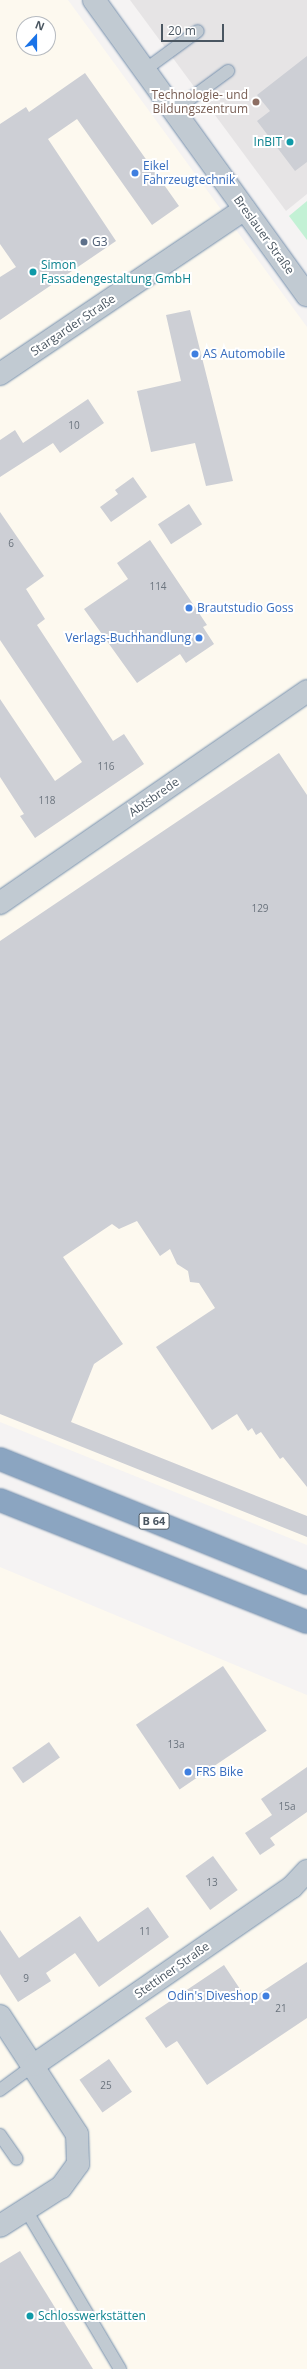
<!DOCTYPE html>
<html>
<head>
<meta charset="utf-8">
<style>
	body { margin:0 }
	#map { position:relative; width:307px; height:2369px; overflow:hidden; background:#f5f3f3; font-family:"Open Sans",sans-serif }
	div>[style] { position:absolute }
	.commercial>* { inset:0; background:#fdf9ef }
	.education>* { inset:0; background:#e6e4e5 }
	.green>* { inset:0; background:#c3f1d5 }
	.building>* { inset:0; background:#cdcfd5; transform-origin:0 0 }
	.roads { filter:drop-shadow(0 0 1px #7690ad) drop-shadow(0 0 1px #7690ad) }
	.lane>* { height:12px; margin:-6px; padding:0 6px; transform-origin:6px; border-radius:6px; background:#c1cad2 }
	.street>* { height:22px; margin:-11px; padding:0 11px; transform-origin:11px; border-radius:11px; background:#c1cad2 }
	.highway>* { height:22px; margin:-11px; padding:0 11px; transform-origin:11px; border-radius:11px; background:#8ba5c1 }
	.dots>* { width:11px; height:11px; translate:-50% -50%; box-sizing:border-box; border:2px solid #fff; border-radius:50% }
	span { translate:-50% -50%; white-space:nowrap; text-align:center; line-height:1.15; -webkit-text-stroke:4px #fff; paint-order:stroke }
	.number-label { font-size:10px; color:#6b747e }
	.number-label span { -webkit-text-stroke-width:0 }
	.shield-label span { padding:1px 3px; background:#fff; border:1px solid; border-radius:3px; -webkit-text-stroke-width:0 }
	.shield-label { font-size:11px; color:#4a5661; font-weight:700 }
	.education-label { font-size:12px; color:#785e54 }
	.right { translate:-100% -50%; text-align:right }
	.culture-label { font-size:12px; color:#0d838f }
	.left { translate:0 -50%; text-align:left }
	.shop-label { font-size:12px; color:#366cbe }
	.street-label { font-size:12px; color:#4a5661 }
	.service-label { font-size:12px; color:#4e5e75 }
	.north { position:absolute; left:16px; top:16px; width:40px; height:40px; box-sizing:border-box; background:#fff; border:1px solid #b7bbc0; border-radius:50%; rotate:21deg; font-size:11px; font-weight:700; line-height:16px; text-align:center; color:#4a5661 }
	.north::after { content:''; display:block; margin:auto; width:14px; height:18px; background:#1a73e8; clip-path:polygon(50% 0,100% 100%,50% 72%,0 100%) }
	.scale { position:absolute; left:161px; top:24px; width:63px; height:18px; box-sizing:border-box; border:2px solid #4a5661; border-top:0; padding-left:5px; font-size:12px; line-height:14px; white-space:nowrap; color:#4a5661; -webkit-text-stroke:3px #fff; paint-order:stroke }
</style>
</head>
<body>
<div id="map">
	<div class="commercial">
		<i style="clip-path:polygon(evenodd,0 0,68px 0,307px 327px,307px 1545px,0 1422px,0 0,24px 24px,48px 24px,48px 48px,24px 48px,24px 24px)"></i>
		<i style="clip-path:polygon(0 1567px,307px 1695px,307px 2369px,0 2369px)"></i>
	</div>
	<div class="education">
		<i style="clip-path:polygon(130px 0,307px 0,307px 194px,286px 211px)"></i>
	</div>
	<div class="green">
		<i style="clip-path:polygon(307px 201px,307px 240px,289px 216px)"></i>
	</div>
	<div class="building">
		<i style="clip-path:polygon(307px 56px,307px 162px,295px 171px,257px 121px,270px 111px,257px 95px)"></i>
		<i style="clip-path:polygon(85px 73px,179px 206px,152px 225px,77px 119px,48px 139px,116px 241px,0 320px,0 277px,16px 267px,0 244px,0 124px,26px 107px,29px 112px)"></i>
		<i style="clip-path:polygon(190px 310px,233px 481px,206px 486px,195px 443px,151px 452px,137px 391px,181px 381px,166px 315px)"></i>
		<i style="clip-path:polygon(88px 399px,104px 423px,60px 453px,53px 443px,0 477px,0 440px,15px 430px,23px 443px)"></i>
		<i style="clip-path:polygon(133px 477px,147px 497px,111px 522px,100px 507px,118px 494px,115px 490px)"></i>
		<i style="left:189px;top:504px;width:24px;height:37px;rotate:57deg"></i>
		<i style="clip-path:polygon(0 512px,44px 576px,26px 589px,45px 619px,37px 625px,113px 741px,124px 734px,144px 764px,35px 838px,20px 816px,24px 814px,0 777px,0 699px,55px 781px,82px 762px,0 640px)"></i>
		<i style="clip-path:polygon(150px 540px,207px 625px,203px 627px,214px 644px,186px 663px,180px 654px,137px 683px,84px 609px,128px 579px,117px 563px)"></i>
		<i style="clip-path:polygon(279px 753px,307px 795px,307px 1487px,283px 1457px,280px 1459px,261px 1432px,256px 1435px,252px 1428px,248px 1431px,237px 1414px,212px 1430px,156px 1347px,215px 1308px,199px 1283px,190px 1282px,188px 1271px,177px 1264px,170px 1249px,160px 1256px,137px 1221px,119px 1229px,112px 1224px,63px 1257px,123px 1344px,94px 1364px,71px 1422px,307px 1516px,307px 1537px,0 1414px,0 941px)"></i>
		<i style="left:223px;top:1666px;width:78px;height:105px;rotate:56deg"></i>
		<i style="left:49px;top:1742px;width:19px;height:45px;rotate:55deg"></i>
		<i style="clip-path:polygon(307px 1767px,307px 1812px,270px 1838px,275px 1845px,260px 1855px,245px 1833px,272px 1815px,261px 1799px)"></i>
		<i style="left:213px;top:1856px;width:42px;height:34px;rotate:54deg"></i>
		<i style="clip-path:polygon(148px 1907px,169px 1937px,99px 1987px,75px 1953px,46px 1973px,51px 1981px,18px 2002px,0 1974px,0 1930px,19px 1958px,80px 1916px,98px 1942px)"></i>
		<i style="clip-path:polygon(307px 1962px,307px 2018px,207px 2085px,177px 2041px,166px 2048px,145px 2018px,224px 1965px,248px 2001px)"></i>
		<i style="left:109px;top:2059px;width:40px;height:36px;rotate:55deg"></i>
		<i style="clip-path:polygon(20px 2251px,93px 2369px,0 2369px,0 2263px)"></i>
	</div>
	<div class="roads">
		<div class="lane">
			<i style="left:146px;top:69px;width:64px;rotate:-36.2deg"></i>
			<i style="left:175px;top:110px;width:66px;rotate:-36.3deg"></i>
			<i style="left:0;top:2090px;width:42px;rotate:-36.3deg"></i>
			<i style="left:0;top:2135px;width:29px;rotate:55deg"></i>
			<i style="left:26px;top:2210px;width:185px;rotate:59.4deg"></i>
		</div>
		<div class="street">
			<i style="left:94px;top:0;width:364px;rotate:54.2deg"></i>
			<i style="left:0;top:374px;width:295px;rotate:-34deg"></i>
			<i style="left:0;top:903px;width:373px;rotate:-34.6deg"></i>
			<i style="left:0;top:2016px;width:141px;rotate:56.9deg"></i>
			<i style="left:77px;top:2134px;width:30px;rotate:88deg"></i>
			<i style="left:78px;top:2164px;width:29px;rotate:126deg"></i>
			<i style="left:61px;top:2187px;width:72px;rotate:147.4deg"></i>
			<i style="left:34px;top:2065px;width:313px;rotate:-34.6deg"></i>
			<i style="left:292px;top:1887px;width:22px;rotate:-47deg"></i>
		</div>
		<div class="highway">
			<i style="left:0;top:1459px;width:331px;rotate:22deg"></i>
			<i style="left:0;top:1500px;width:330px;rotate:21.7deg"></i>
		</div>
	</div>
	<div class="dots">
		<i style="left:256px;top:102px;background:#8d6e63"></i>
		<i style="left:290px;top:142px;background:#0f9aa8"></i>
		<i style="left:135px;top:173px;background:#3f7fe0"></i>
		<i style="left:84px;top:242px;background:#5c6f8a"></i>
		<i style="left:33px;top:272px;background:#0f9aa8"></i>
		<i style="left:195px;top:354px;background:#3f7fe0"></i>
		<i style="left:189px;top:608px;background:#3f7fe0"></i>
		<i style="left:199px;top:638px;background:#3f7fe0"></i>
		<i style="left:188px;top:1772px;background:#3f7fe0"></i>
		<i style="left:266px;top:1996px;background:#3f7fe0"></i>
		<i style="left:30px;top:2316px;background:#0f9aa8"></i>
	</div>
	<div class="number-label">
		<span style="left:74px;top:426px">10</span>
		<span style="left:11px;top:544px">6</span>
		<span style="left:158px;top:587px">114</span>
		<span style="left:106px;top:767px">116</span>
		<span style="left:47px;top:801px">118</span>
		<span style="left:260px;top:909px">129</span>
		<span style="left:176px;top:1745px">13a</span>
		<span style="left:287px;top:1807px">15a</span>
		<span style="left:212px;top:1883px">13</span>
		<span style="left:145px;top:1932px">11</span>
		<span style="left:26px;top:1979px">9</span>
		<span style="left:281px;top:2009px">21</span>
		<span style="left:106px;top:2086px">25</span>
	</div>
	<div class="shield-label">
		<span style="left:154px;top:1521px">B 64</span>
	</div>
	<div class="education-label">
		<span class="right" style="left:248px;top:102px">Technologie- und<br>Bildungszentrum</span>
	</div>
	<div class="culture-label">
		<span class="right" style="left:282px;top:142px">InBIT</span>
		<span class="left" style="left:41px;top:272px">Simon<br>Fassadengestaltung GmbH</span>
		<span class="left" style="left:38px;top:2316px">Schlosswerkstätten</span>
	</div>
	<div class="shop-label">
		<span class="left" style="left:143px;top:173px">Eikel<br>Fahrzeugtechnik</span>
		<span class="left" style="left:203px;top:354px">AS Automobile</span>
		<span class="left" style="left:197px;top:608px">Brautstudio Goss</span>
		<span class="right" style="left:191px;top:638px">Verlags-Buchhandlung</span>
		<span class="left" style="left:196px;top:1772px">FRS Bike</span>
		<span class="right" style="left:258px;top:1996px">Odin's Diveshop</span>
	</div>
	<div class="street-label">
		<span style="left:264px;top:235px;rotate:54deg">Breslauer Straße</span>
		<span style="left:73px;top:325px;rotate:-34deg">Stargarder Straße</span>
		<span style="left:154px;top:797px;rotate:-35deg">Abtsbrede</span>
		<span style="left:172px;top:1970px;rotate:-35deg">Stettiner Straße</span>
	</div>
	<div class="service-label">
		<span class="left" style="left:92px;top:242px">G3</span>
	</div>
	<div class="north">N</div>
	<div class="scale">20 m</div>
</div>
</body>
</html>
